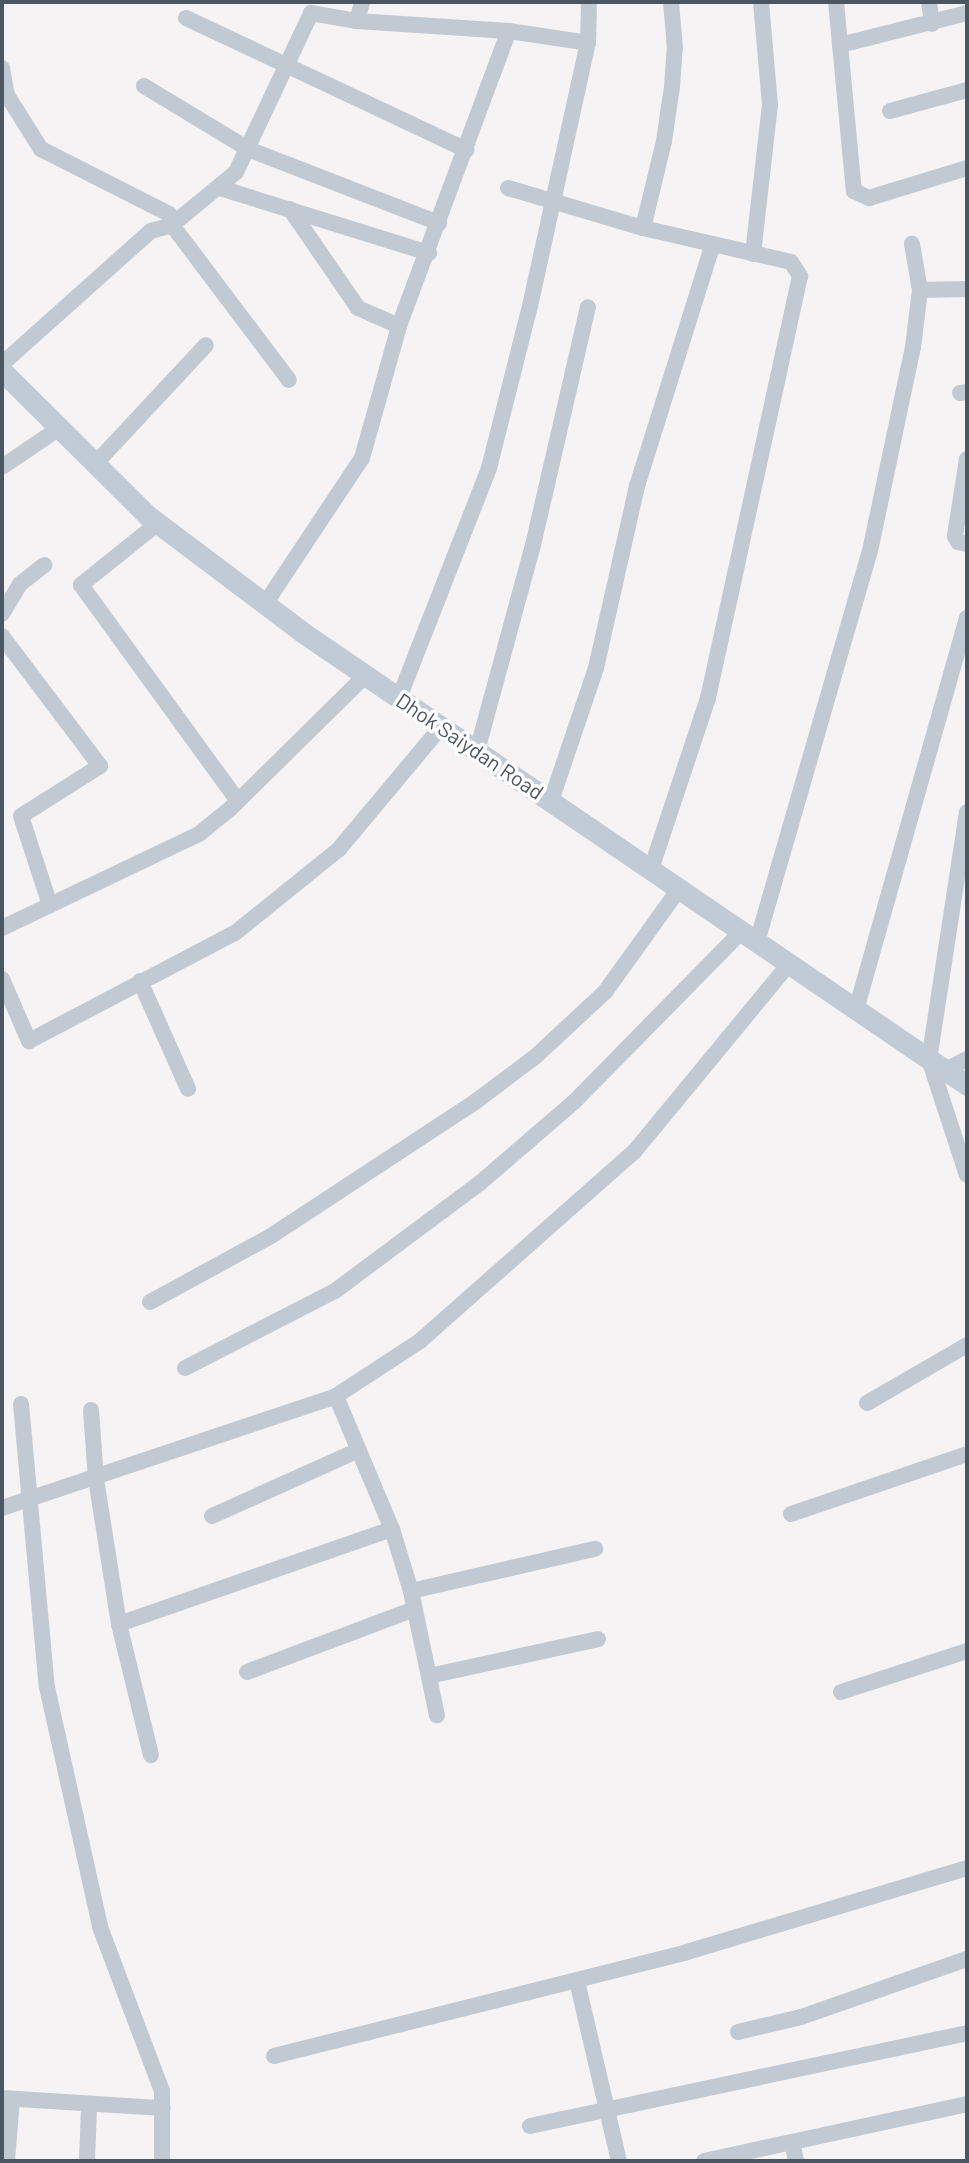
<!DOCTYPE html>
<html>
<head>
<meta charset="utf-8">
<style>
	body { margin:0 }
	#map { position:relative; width:969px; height:2163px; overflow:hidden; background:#f5f3f3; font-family:Barlow,sans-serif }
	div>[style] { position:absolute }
	.street>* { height:16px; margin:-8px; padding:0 8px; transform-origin:8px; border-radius:8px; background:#c1cad2 }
	.secondary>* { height:21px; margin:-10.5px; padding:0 10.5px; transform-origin:10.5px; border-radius:10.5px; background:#c1cbd6 }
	span { translate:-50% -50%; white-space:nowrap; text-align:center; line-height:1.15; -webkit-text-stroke:7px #fff; paint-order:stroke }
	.street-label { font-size:21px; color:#4a5661 }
	.frame { position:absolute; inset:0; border:4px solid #4a5661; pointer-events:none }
</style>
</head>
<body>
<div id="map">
	<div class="street">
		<i style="left:836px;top:2px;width:190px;rotate:84.6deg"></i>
		<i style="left:854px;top:191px;width:17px;rotate:25deg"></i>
		<i style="left:869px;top:198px;width:102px;rotate:-17deg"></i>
		<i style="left:929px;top:2px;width:22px;rotate:82deg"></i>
		<i style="left:186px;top:18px;width:310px;rotate:25.2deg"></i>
		<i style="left:357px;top:21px;width:152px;rotate:3.8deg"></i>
		<i style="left:509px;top:31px;width:80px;rotate:8.6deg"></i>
		<i style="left:588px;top:43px;width:41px;rotate:-88.6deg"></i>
		<i style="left:840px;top:45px;width:131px;rotate:-14.1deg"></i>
		<i style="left:2px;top:68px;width:27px;rotate:80deg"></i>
		<i style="left:7px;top:95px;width:6px;rotate:141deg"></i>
		<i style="left:144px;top:86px;width:122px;rotate:31.2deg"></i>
		<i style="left:248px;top:149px;width:205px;rotate:21.2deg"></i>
		<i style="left:7px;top:95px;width:64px;rotate:57.8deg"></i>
		<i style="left:41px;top:149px;width:144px;rotate:26.9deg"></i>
		<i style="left:169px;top:214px;width:11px;rotate:75deg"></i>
		<i style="left:172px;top:225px;width:194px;rotate:53deg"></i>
		<i style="left:890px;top:111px;width:80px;rotate:-15.3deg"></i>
		<i style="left:220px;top:188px;width:219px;rotate:17.3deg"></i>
		<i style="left:508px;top:188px;width:141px;rotate:16.5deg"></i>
		<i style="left:643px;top:228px;width:152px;rotate:12.9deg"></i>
		<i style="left:791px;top:262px;width:17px;rotate:57deg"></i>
		<i style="left:800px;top:276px;width:432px;rotate:102.3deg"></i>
		<i style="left:708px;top:698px;width:180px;rotate:108.4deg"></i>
		<i style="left:290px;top:209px;width:120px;rotate:55.5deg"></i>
		<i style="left:358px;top:308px;width:45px;rotate:23.7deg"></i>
		<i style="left:643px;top:228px;width:89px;rotate:-76.4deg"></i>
		<i style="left:664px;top:141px;width:55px;rotate:-81.6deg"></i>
		<i style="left:672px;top:87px;width:39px;rotate:-86deg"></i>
		<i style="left:675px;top:48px;width:46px;rotate:-95deg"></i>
		<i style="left:753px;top:254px;width:150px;rotate:-83.5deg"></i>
		<i style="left:770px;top:105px;width:103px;rotate:-95deg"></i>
		<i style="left:920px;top:290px;width:47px;rotate:-1.2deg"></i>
		<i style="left:2px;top:364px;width:200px;rotate:-41.8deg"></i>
		<i style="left:151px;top:231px;width:22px;rotate:-16deg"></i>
		<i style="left:172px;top:225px;width:83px;rotate:-39.6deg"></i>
		<i style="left:236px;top:172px;width:176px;rotate:-64.7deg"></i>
		<i style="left:311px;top:13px;width:47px;rotate:9.9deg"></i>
		<i style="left:357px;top:21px;width:20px;rotate:-75deg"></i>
		<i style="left:960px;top:393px;width:7px;rotate:-8deg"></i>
		<i style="left:967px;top:459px;width:78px;rotate:98.9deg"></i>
		<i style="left:955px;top:536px;width:7px;rotate:63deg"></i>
		<i style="left:958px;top:542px;width:9px;rotate:13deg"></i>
		<i style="left:96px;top:463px;width:161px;rotate:-47deg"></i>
		<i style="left:2px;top:467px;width:71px;rotate:-34.1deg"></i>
		<i style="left:158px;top:523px;width:99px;rotate:141.2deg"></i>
		<i style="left:81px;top:585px;width:267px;rotate:54deg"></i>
		<i style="left:265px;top:604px;width:175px;rotate:-56.4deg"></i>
		<i style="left:362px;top:458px;width:137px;rotate:-74.3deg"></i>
		<i style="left:399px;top:326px;width:315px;rotate:-69.6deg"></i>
		<i style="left:2px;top:614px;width:35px;rotate:-59deg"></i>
		<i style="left:20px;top:584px;width:31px;rotate:-38deg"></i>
		<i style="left:2px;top:636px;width:163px;rotate:53deg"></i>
		<i style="left:100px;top:766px;width:93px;rotate:147.7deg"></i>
		<i style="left:21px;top:816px;width:94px;rotate:72deg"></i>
		<i style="left:399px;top:698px;width:247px;rotate:-68.6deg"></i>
		<i style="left:489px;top:468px;width:167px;rotate:-75.8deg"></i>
		<i style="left:530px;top:306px;width:269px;rotate:-77.6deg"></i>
		<i style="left:477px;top:751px;width:213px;rotate:-74.8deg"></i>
		<i style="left:533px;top:545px;width:244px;rotate:-77deg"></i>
		<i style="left:551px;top:801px;width:140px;rotate:-71.3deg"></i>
		<i style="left:596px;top:668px;width:187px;rotate:-77.3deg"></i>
		<i style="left:637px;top:486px;width:251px;rotate:-72.6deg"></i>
		<i style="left:967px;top:812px;width:250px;rotate:98.7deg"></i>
		<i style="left:929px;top:1059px;width:122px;rotate:71.9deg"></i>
		<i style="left:2px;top:928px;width:218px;rotate:-25.5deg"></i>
		<i style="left:199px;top:834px;width:38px;rotate:-39deg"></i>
		<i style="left:229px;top:810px;width:192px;rotate:-44.6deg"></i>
		<i style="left:757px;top:942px;width:407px;rotate:-73.9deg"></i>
		<i style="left:870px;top:551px;width:208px;rotate:-78.1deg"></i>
		<i style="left:913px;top:347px;width:57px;rotate:-83deg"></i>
		<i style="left:920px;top:290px;width:47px;rotate:-99.9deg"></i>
		<i style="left:2px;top:979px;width:68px;rotate:66.5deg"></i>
		<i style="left:29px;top:1041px;width:233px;rotate:-27.7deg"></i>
		<i style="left:235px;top:933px;width:134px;rotate:-38.9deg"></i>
		<i style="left:339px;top:849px;width:159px;rotate:-50.1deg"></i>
		<i style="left:140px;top:981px;width:118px;rotate:66deg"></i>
		<i style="left:856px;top:1010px;width:408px;rotate:-74.2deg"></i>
		<i style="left:946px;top:1070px;width:24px;rotate:-28deg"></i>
		<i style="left:150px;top:1302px;width:138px;rotate:-28.6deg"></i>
		<i style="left:271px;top:1236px;width:244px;rotate:-33.3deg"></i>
		<i style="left:475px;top:1102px;width:75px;rotate:-36.9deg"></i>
		<i style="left:535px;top:1057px;width:96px;rotate:-42.9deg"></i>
		<i style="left:605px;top:992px;width:127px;rotate:-54.3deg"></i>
		<i style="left:185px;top:1368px;width:169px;rotate:-27.2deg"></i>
		<i style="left:335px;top:1291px;width:181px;rotate:-36.7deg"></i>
		<i style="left:480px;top:1183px;width:124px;rotate:-40.8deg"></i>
		<i style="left:574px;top:1102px;width:238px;rotate:-45.5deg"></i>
		<i style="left:336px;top:1396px;width:144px;rotate:67.2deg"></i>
		<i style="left:392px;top:1529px;width:65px;rotate:73deg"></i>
		<i style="left:411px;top:1591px;width:127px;rotate:78.2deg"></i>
		<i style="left:867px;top:1403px;width:116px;rotate:-30.1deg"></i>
		<i style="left:21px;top:1404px;width:284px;rotate:84.8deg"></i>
		<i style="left:47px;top:1687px;width:246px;rotate:77.5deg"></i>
		<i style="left:100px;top:1927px;width:175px;rotate:69.3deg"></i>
		<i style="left:162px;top:2091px;width:70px;rotate:90deg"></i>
		<i style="left:91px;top:1410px;width:69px;rotate:85.9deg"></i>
		<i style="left:96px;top:1479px;width:147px;rotate:81deg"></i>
		<i style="left:119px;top:1624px;width:135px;rotate:76.3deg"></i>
		<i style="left:2px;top:1508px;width:352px;rotate:-18.5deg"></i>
		<i style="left:336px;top:1396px;width:100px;rotate:-33.2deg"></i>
		<i style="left:420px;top:1341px;width:286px;rotate:-41.5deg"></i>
		<i style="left:634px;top:1152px;width:244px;rotate:-50.5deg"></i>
		<i style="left:791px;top:1514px;width:186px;rotate:-18.8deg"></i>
		<i style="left:212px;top:1516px;width:161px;rotate:-24.2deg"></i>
		<i style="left:411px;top:1591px;width:189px;rotate:-12.9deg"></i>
		<i style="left:119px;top:1624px;width:289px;rotate:-19.2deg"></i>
		<i style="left:247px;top:1672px;width:179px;rotate:-20.6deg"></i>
		<i style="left:429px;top:1676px;width:173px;rotate:-12.3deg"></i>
		<i style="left:841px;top:1692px;width:133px;rotate:-18deg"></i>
		<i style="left:577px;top:1981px;width:185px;rotate:76.9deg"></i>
		<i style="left:738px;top:2032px;width:65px;rotate:-13.4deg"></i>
		<i style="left:801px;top:2017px;width:176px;rotate:-19.3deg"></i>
		<i style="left:274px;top:2056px;width:426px;rotate:-14.1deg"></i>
		<i style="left:687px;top:1952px;width:292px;rotate:-16.7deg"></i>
		<i style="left:2px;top:2098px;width:161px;rotate:3.6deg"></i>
		<i style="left:530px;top:2126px;width:447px;rotate:-12deg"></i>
		<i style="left:792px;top:2142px;width:19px;rotate:78deg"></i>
		<i style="left:7px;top:2161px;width:62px;rotate:-85.4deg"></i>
		<i style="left:87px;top:2161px;width:55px;rotate:-87.9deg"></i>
		<i style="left:704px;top:2161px;width:269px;rotate:-12.2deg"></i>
	</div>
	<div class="secondary">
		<i style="left:2px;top:371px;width:204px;rotate:44.8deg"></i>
		<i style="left:147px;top:515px;width:194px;rotate:37deg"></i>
		<i style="left:302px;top:632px;width:805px;rotate:34.26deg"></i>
	</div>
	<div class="street-label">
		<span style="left:470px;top:746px;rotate:34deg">Dhok Saiydan Road</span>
	</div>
	<div class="frame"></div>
</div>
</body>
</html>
